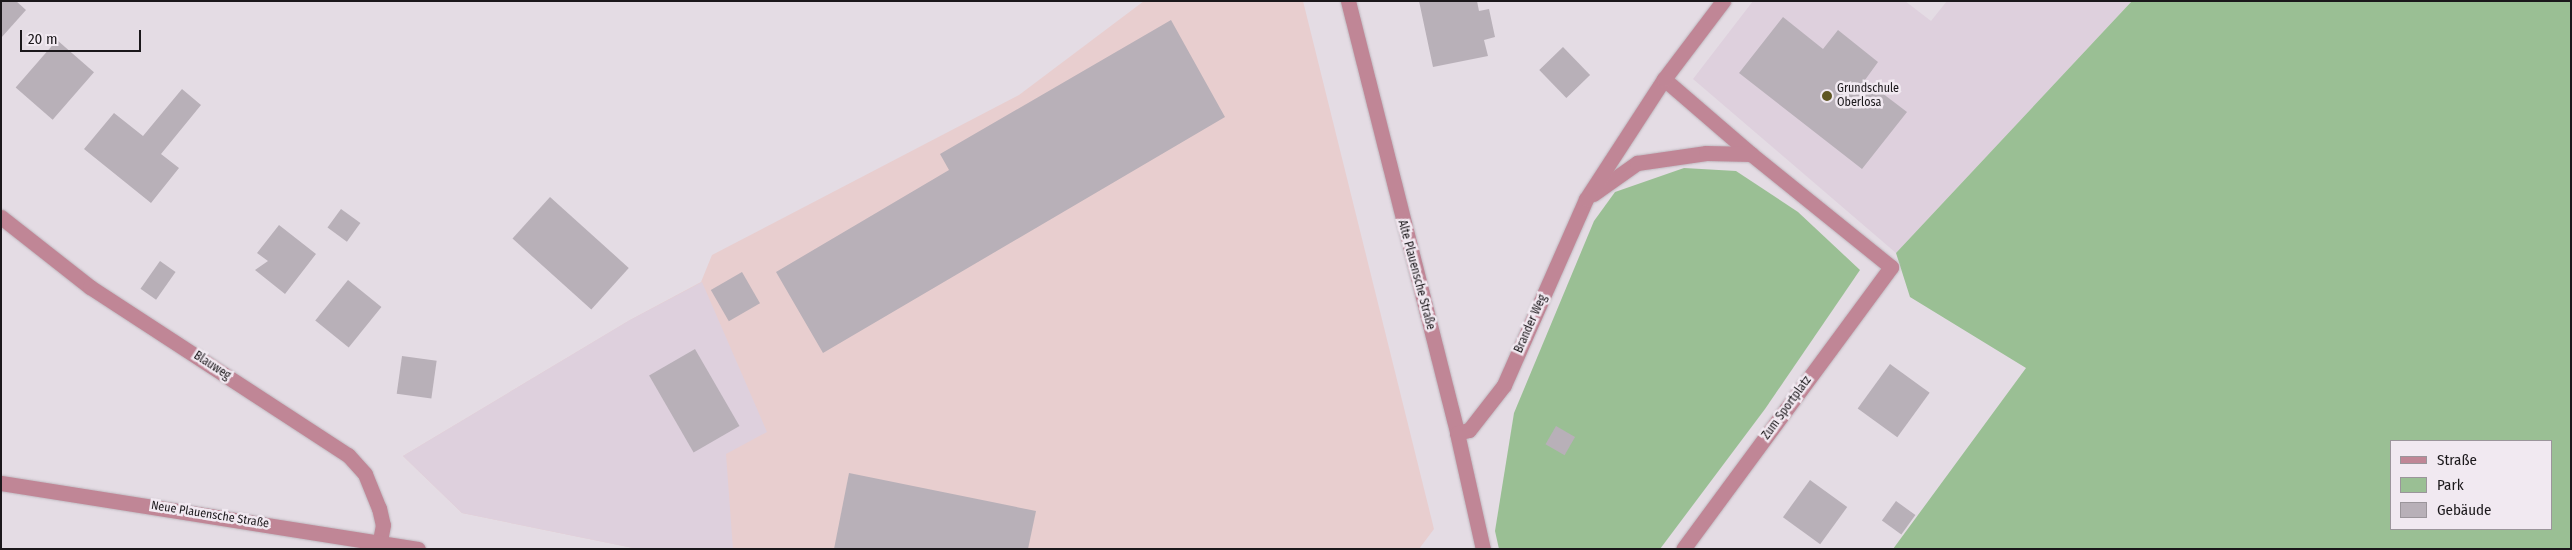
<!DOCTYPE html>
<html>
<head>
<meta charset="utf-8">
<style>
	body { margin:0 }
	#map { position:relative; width:2572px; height:550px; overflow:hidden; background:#e4dce4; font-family:"Fira Sans Condensed",sans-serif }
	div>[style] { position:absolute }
	.commercial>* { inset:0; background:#e8cecf }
	.built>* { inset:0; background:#ded0dd }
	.green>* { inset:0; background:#9abf94 }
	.building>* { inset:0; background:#b8b0b8; transform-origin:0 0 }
	.roads { filter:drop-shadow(0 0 1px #c0b9c0) drop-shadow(0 0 1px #c0b9c0) }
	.street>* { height:15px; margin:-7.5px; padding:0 7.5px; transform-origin:7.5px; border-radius:7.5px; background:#c08696 }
	.dots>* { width:14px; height:14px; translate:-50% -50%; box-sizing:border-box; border:2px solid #f1e9f1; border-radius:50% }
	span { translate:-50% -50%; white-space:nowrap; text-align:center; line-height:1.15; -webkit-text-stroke:5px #f1e9f1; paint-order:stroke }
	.poi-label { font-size:12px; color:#1b181b }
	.left { translate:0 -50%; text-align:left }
	.street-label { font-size:12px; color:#1b181b }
	.frame { position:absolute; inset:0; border:2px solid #1b181b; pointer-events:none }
	.legend { position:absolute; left:2390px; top:440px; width:162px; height:90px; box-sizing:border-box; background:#f1e9f1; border:1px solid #9b959b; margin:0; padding:6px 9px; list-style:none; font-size:15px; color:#1b181b }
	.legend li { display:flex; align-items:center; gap:10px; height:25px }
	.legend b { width:25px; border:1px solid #9b959b }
	.scale { position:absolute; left:20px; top:30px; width:121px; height:22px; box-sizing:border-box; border:2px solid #1b181b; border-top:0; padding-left:6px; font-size:15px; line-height:18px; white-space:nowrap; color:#1b181b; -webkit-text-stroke:4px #f1e9f1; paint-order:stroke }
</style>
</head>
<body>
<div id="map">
	<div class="commercial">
		<i style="clip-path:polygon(1144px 1px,1303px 1px,1434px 529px,1419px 549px,638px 549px,462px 513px,403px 456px,630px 320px,701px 282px,712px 255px,1019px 95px)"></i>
	</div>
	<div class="built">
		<i style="clip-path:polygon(1753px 1px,1905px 1px,1931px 21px,1947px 1px,2132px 1px,1896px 253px,1693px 79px)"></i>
		<i style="clip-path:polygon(702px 282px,767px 432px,726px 454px,733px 549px,638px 549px,462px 513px,403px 456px,630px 320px)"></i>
	</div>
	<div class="green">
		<i style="clip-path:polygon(evenodd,2132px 1px,2571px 1px,2571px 549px,1893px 549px,2026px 368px,1910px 297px,1896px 253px,2132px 1px,2391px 441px,2551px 441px,2551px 529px,2391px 529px,2391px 441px)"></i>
		<i style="clip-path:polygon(1684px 168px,1736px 171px,1798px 212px,1860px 270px,1765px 409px,1660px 549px,1499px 549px,1495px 531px,1514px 413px,1594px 221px,1615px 192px)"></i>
	</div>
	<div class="building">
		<i style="clip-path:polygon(1px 1px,16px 1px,26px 10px,1px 38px)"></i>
		<i style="clip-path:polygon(1419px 1px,1477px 1px,1479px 11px,1489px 9px,1495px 37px,1484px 40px,1488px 56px,1433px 67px)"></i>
		<i style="clip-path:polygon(1783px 17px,1823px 49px,1838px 30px,1878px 62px,1865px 80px,1907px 112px,1862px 169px,1739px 73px)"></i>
		<i style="clip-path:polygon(1171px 20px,1225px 117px,823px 353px,776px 272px,949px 170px,940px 154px)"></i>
		<i style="left:57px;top:40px;width:49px;height:63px;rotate:41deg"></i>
		<i style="left:1563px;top:47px;width:39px;height:33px;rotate:46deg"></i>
		<i style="clip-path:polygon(182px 89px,201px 105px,161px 154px,179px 168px,151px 203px,84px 149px,114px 113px,143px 136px)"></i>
		<i style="left:550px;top:197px;width:106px;height:56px;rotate:42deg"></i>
		<i style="left:341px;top:209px;width:24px;height:23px;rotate:36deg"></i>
		<i style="clip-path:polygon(279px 225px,316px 254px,285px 294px,255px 270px,268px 261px,257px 253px)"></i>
		<i style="left:160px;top:261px;width:19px;height:34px;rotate:35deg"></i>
		<i style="left:742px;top:272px;width:36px;height:36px;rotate:60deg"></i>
		<i style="left:348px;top:280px;width:43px;height:52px;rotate:39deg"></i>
		<i style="left:695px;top:349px;width:89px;height:53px;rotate:60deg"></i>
		<i style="left:402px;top:356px;width:35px;height:38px;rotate:8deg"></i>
		<i style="left:1890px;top:364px;width:49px;height:55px;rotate:36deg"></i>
		<i style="left:1556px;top:426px;width:22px;height:21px;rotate:30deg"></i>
		<i style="clip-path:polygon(849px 473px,1036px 511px,1028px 549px,834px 549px)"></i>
		<i style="left:1810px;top:480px;width:46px;height:46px;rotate:36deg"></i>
		<i style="left:1896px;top:501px;width:24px;height:24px;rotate:36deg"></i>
	</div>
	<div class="roads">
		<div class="street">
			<i style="left:1348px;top:1px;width:446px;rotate:75.8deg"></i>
			<i style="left:1457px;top:433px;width:119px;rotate:77.4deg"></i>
			<i style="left:1664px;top:79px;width:115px;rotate:40.8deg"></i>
			<i style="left:1751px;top:154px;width:180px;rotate:38.9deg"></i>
			<i style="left:1891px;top:267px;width:350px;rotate:126.4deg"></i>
			<i style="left:1593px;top:194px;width:54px;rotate:-35.2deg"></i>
			<i style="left:1637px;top:163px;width:70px;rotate:-8.2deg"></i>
			<i style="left:1706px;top:153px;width:45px;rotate:1.3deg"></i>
			<i style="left:1px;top:217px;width:113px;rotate:38.2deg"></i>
			<i style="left:90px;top:287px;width:308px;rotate:33.1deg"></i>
			<i style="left:348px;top:455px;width:25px;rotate:48deg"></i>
			<i style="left:365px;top:474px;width:37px;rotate:68deg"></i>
			<i style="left:379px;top:508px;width:17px;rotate:77deg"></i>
			<i style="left:383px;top:525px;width:16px;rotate:101deg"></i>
			<i style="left:1457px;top:433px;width:12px;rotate:-14deg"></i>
			<i style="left:1469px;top:430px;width:57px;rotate:-52.1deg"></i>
			<i style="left:1504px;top:385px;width:203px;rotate:-66.2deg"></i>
			<i style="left:1586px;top:199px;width:143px;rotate:-57deg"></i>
			<i style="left:1664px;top:79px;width:98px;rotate:-52.9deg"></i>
			<i style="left:1px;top:483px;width:422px;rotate:9deg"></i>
		</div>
	</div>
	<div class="dots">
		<i style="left:1827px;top:96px;background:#5f5622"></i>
	</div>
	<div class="poi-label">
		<span class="left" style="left:1837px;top:96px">Grundschule<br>Oberlosa</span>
	</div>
	<div class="street-label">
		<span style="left:1416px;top:275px;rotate:75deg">Alte Plauensche Straße</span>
		<span style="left:1531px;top:324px;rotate:-66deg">Brander Weg</span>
		<span style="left:212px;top:366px;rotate:33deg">Blauweg</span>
		<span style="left:1787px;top:408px;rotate:-54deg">Zum Sportplatz</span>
		<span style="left:210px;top:515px;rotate:9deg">Neue Plauensche Straße</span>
	</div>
	<div class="frame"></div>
	<ul class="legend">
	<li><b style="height:6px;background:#c08696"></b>Straße</li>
	<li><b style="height:14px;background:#9abf94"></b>Park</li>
	<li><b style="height:14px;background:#b8b0b8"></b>Gebäude</li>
	</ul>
	<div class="scale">20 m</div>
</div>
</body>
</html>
